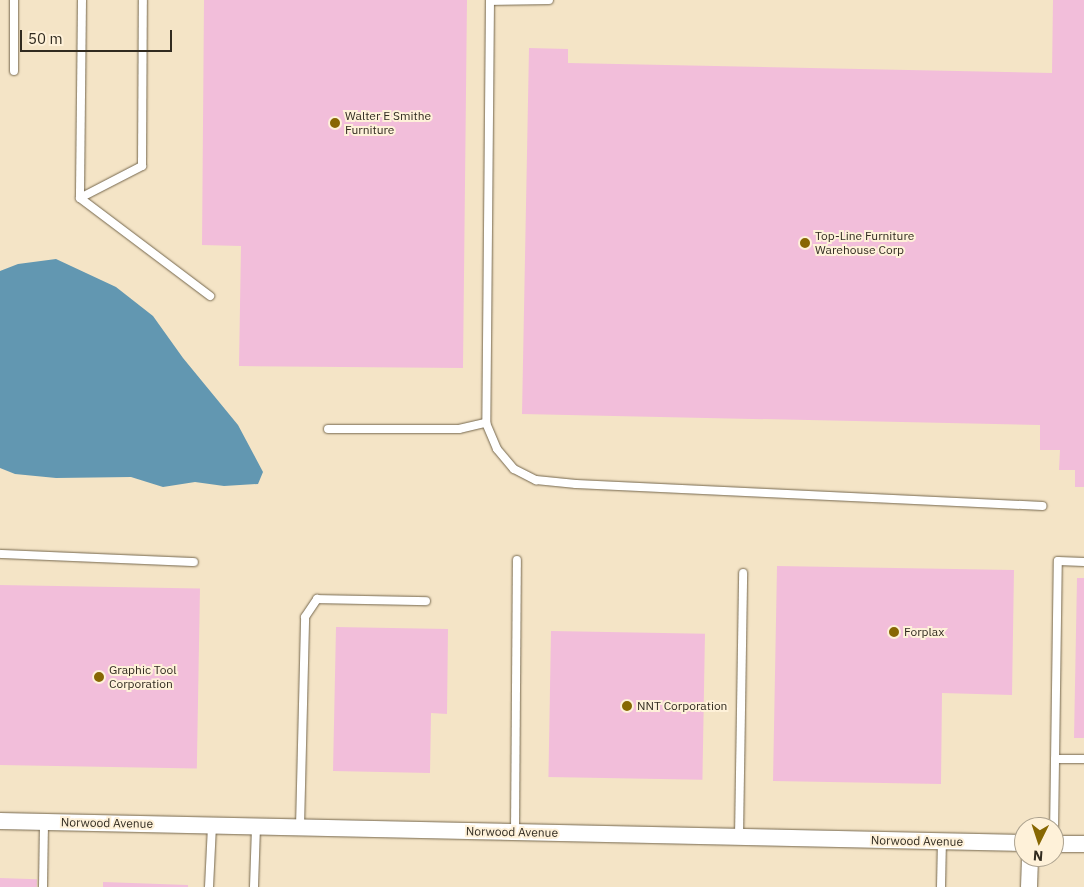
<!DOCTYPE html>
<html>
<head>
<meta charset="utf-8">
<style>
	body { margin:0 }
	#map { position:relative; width:1084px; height:887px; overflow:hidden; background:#f4e4c6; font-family:"IBM Plex Sans",sans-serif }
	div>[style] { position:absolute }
	.water>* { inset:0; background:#6297b1 }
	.building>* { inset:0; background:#f2beda; transform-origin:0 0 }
	.roads { filter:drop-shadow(0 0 1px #75674d) drop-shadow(0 0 1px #75674d) }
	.service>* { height:8px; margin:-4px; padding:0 4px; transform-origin:4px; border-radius:4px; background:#fff }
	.minor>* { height:16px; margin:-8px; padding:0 8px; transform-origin:8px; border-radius:8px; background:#fff }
	.dots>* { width:14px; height:14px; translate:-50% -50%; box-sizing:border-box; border:2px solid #fef1d9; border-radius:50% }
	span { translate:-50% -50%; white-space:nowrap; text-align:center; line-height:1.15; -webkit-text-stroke:4px #fef1d9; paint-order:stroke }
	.poi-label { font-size:12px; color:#312b20 }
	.left { translate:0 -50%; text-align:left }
	.street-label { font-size:12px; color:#312b20 }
	.north { position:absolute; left:1014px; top:817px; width:50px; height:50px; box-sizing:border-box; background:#fef1d9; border:1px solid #aca28f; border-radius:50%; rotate:184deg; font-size:14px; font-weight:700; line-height:20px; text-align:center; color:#312b20 }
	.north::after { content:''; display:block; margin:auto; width:18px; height:22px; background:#876702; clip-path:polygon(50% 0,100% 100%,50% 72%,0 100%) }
	.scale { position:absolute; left:20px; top:30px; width:152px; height:22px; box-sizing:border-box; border:2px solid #312b20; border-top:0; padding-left:6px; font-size:15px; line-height:18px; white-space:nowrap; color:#312b20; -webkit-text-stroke:4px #fef1d9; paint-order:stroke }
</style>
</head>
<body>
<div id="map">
	<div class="water">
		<i style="clip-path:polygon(56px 259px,116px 287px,153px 316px,183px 358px,238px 425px,263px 472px,258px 484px,224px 486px,195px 482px,163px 487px,131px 477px,56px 478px,15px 474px,0 468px,0 271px,18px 264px)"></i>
	</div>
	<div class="building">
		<i style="clip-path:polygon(204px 0,467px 0,463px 368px,239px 366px,241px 246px,202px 245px)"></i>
		<i style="clip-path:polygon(1053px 0,1084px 0,1084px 487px,1075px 487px,1075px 470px,1059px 470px,1060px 450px,1040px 450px,1040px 425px,522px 414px,529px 48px,568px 49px,568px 63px,1052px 73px)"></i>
		<i style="clip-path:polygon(777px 566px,1014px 570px,1012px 695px,942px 693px,941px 784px,773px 781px)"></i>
		<i style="clip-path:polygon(1077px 578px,1084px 578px,1084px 738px,1074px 738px)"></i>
		<i style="left:0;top:585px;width:200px;height:180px;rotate:1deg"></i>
		<i style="clip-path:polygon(336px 627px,448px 629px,447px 714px,431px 713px,430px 773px,333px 771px)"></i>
		<i style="left:551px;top:631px;width:154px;height:146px;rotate:1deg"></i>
		<i style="left:0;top:878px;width:37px;height:9px;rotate:2deg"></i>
		<i style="clip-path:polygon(103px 882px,188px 885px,188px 887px,103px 887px)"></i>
	</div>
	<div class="roads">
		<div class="service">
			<i style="left:82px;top:0;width:198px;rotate:90.6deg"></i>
			<i style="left:80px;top:198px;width:163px;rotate:37deg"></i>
			<i style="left:490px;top:0;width:423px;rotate:90.5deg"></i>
			<i style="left:486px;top:423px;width:28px;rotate:67deg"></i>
			<i style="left:497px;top:449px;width:26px;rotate:50deg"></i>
			<i style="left:514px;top:469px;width:25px;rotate:27deg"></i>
			<i style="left:536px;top:480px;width:40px;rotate:5.7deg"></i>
			<i style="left:576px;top:484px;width:467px;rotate:2.7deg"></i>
			<i style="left:490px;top:1px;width:59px;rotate:-1deg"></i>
			<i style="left:14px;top:71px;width:71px;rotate:-90deg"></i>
			<i style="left:80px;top:198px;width:70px;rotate:-27.3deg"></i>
			<i style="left:142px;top:166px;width:166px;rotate:-89.7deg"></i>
			<i style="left:328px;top:429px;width:131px"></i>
			<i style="left:459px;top:429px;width:28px;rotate:-13deg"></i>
			<i style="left:0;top:554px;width:194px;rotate:2.4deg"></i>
			<i style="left:1055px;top:759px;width:29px"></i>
			<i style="left:300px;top:827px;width:210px;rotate:-88.6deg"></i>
			<i style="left:305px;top:617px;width:22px;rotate:-56deg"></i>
			<i style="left:317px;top:599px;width:109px;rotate:1.1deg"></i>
			<i style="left:515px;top:832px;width:272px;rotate:-89.6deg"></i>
			<i style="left:1054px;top:833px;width:272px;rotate:-89.2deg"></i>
			<i style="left:1058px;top:561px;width:26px;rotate:2deg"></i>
			<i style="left:739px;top:837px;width:264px;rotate:-89.1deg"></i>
			<i style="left:43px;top:887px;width:65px;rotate:-89.1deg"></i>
			<i style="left:209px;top:887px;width:62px;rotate:-87.2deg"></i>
			<i style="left:254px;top:887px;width:60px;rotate:-88.1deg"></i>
			<i style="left:941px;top:887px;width:46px;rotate:-88.8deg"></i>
		</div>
		<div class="minor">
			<i style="left:0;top:821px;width:1024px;rotate:1.23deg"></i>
			<i style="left:1054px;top:844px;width:30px"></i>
			<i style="left:1029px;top:887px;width:30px;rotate:-88deg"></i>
		</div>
	</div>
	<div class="dots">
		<i style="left:335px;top:123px;background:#876702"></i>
		<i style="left:805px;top:243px;background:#876702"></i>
		<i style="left:894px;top:632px;background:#876702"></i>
		<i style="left:99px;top:677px;background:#876702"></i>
		<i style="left:627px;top:706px;background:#876702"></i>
	</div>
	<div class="poi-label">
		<span class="left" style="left:345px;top:123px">Walter E Smithe<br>Furniture</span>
		<span class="left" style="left:815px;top:243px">Top-Line Furniture<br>Warehouse Corp</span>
		<span class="left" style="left:904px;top:632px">Forplax</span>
		<span class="left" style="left:109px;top:677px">Graphic Tool<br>Corporation</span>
		<span class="left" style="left:637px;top:706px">NNT Corporation</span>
	</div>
	<div class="street-label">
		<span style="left:107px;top:823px;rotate:1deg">Norwood Avenue</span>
		<span style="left:512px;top:832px;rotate:1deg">Norwood Avenue</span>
		<span style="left:917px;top:841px;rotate:1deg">Norwood Avenue</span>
	</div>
	<div class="north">N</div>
	<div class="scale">50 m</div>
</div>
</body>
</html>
